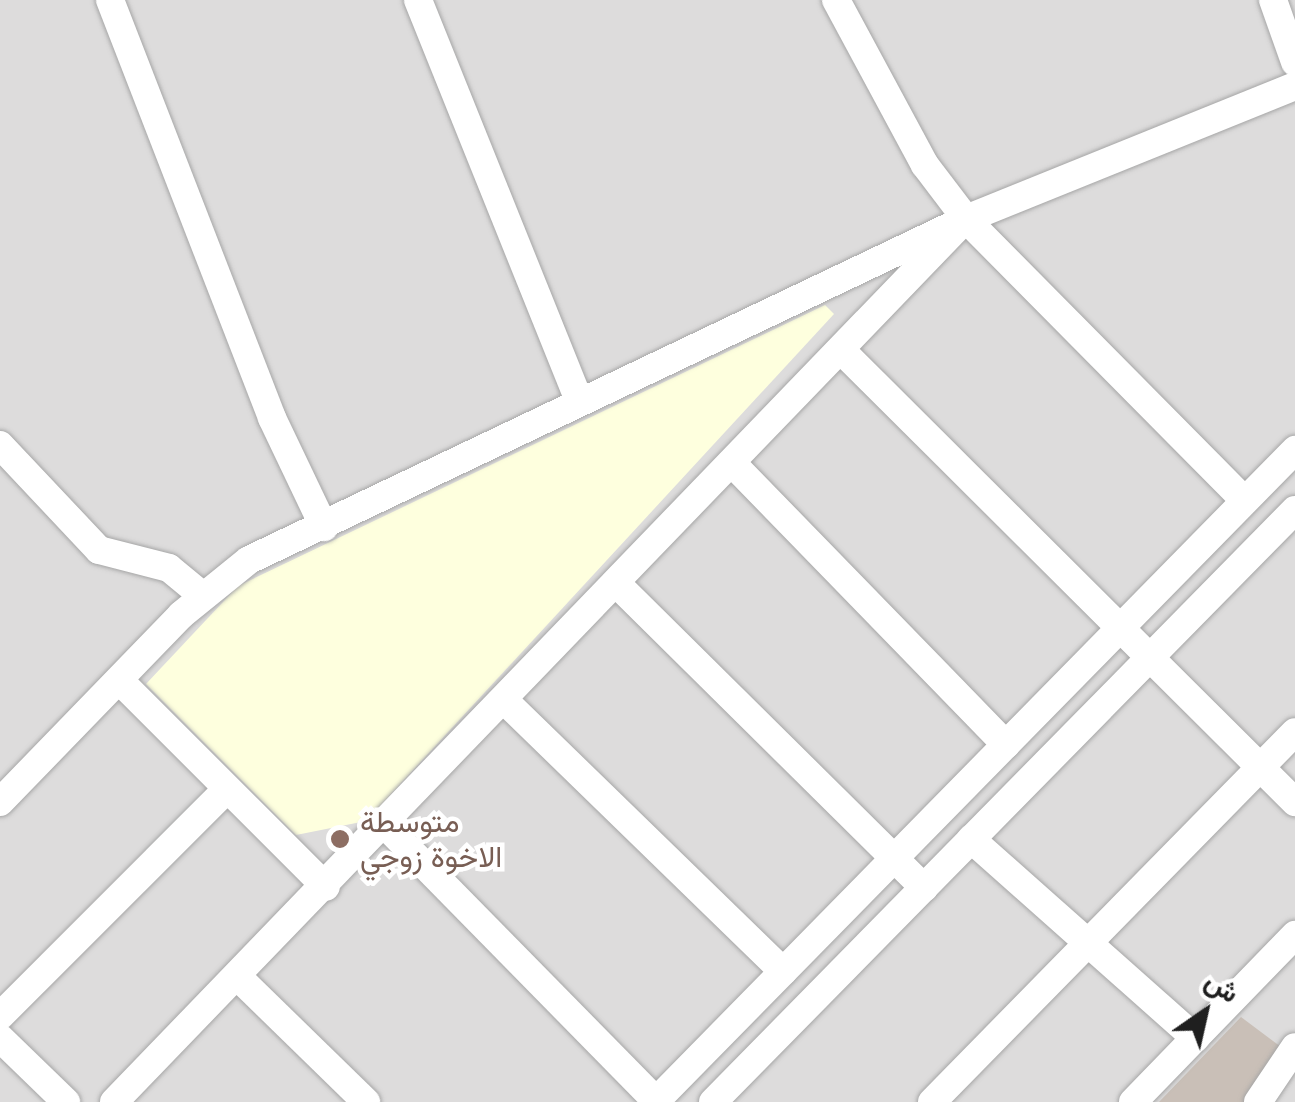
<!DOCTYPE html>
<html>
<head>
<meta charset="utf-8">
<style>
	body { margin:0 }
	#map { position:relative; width:1295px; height:1102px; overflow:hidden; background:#f0ece4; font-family:Poppins,Vazirmatn,sans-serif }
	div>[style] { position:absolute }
	.residential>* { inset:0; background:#dddcdc; transform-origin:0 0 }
	.education>* { inset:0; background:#feffde }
	.building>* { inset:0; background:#c9bfb7 }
	.roads { filter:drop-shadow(0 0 2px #a6a6a6) drop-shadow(0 0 2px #a6a6a6) }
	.minor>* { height:28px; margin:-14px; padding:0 14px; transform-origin:14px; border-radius:14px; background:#fff }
	.dots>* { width:28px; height:28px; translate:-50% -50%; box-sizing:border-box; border:5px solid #fff; border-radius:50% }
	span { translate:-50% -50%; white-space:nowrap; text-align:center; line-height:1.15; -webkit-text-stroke:9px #fff; paint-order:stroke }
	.education-label { font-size:30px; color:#785e54 }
	.left { translate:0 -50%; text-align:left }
	.north { position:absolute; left:1155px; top:962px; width:100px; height:100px; -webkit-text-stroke:8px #fff; paint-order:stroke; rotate:34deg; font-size:28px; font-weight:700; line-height:40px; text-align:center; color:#1f1f1f }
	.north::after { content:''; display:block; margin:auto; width:35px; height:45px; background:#1f1f1f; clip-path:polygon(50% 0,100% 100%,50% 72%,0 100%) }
</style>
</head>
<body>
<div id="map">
	<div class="residential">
		<i style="left:0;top:0;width:1295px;height:1102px"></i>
	</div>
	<div class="education">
		<i style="clip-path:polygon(825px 305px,834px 314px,366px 821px,296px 835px,146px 684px,238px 586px)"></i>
	</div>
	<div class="building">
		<i style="clip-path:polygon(1241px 1017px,1281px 1047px,1244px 1102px,1159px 1102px)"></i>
	</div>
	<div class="roads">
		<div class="minor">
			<i style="left:110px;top:0;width:448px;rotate:68.8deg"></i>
			<i style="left:272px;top:418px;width:121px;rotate:64.5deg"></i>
			<i style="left:418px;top:0;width:433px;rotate:68.1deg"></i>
			<i style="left:836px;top:0;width:187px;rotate:61.7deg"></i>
			<i style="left:925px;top:165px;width:68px;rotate:52.8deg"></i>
			<i style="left:966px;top:219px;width:395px;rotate:45.3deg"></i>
			<i style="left:1273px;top:0;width:66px;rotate:70.5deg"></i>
			<i style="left:841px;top:350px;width:641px;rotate:44.87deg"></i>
			<i style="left:0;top:445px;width:144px;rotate:46.7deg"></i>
			<i style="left:99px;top:550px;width:72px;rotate:14.4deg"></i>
			<i style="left:169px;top:568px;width:44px;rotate:39.5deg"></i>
			<i style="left:732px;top:463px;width:393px;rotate:45.8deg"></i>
			<i style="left:617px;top:584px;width:432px;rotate:44.7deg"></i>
			<i style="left:120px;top:681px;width:291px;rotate:45deg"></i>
			<i style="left:505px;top:701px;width:388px;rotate:44.2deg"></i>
			<i style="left:0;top:802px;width:260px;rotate:-45.9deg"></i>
			<i style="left:181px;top:615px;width:87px;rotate:-39deg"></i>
			<i style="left:249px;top:560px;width:794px;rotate:-25.44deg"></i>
			<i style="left:966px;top:219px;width:355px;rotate:-22deg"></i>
			<i style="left:386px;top:826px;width:385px;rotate:45.5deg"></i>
			<i style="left:971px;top:839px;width:300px;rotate:41.6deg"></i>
			<i style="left:238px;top:977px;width:179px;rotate:44.3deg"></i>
			<i style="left:0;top:1016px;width:318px;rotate:-45deg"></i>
			<i style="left:0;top:1038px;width:92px;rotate:44.1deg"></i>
			<i style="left:114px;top:1102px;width:1213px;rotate:-46.04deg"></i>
			<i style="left:655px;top:1102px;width:914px;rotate:-45.53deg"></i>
			<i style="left:713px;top:1102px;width:830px;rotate:-45.49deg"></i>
			<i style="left:932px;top:1102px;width:518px;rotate:-45.55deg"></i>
			<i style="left:1133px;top:1102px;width:233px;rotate:-45.9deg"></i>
			<i style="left:1258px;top:1102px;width:66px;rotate:-56.1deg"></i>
		</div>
	</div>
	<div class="dots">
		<i style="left:340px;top:839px;background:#8d6e63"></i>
	</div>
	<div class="education-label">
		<span class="left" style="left:360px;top:839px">متوسطة<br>الاخوة زوجي</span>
	</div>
	<div class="north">ش</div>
</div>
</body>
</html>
